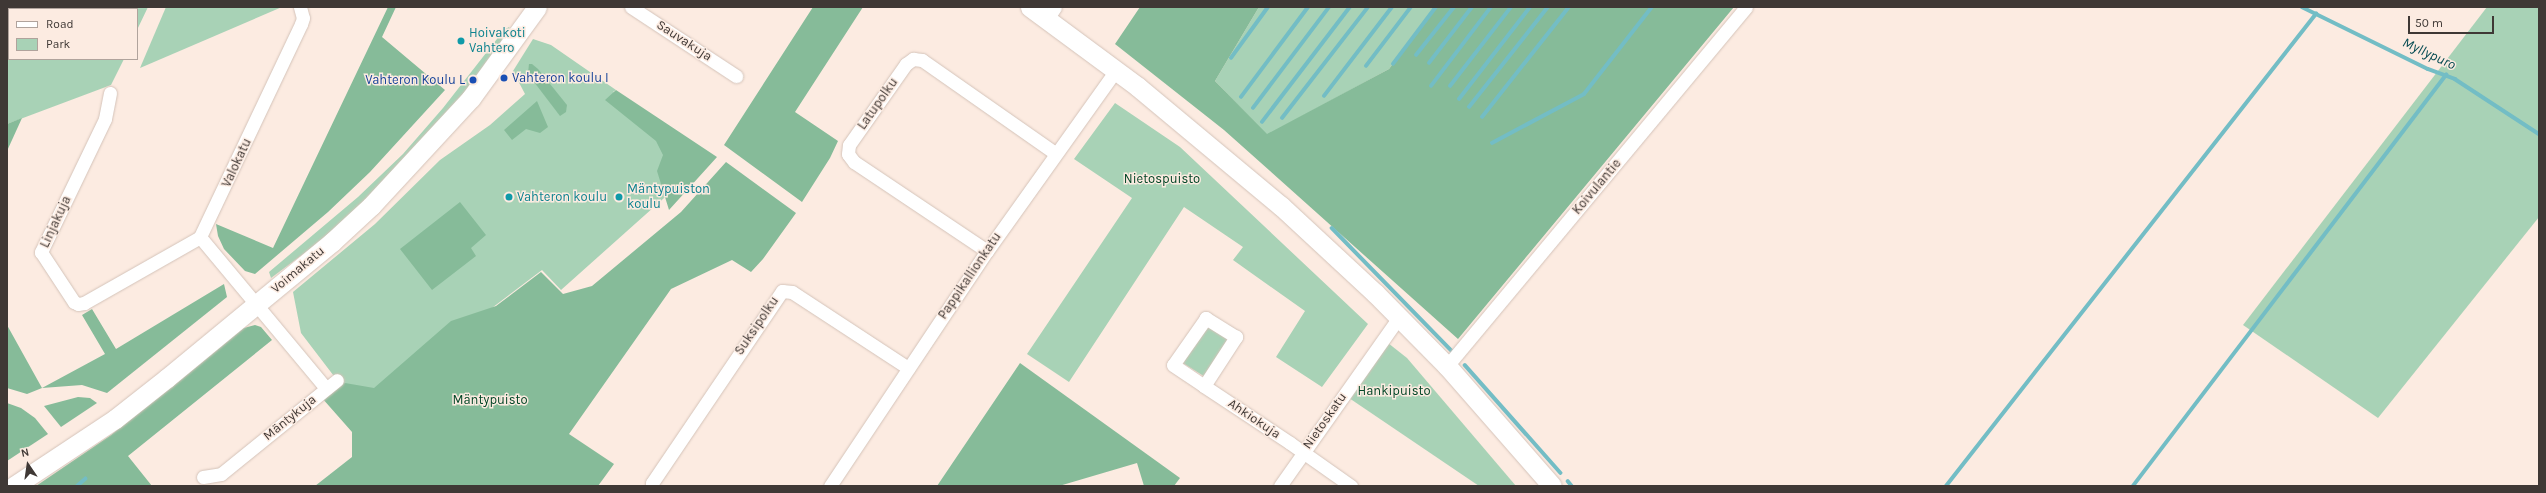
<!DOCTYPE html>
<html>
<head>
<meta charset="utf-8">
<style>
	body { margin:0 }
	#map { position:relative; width:2546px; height:493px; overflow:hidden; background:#fcebe1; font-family:Karla,sans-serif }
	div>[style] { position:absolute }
	.green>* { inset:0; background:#a8d2b6; transform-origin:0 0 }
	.forest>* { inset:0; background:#86bb99 }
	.stream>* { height:3.5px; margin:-1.75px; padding:0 1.75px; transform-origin:1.75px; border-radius:1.75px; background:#73bdc5 }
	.roads { filter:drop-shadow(0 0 1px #d4c3b9) drop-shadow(0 0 1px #d4c3b9) }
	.street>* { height:13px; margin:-6.5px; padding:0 6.5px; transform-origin:6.5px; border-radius:6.5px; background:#fff }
	.secondary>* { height:19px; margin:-9.5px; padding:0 9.5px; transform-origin:9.5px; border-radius:9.5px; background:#fff }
	.dots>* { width:11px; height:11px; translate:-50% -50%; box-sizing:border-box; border:2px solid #fcebe1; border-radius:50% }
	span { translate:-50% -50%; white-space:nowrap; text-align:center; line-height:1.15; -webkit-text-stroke:3px #fcebe1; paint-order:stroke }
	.culture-label { font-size:13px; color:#0d838f }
	.left { translate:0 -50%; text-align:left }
	.street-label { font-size:13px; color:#3f3835 }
	.transit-label { font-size:13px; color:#164399 }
	.right { translate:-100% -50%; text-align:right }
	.park-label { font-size:13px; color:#004525 }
	.water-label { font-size:14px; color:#064b52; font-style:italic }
	.frame { position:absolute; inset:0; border:8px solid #3f3835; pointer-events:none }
	.legend { position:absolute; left:8px; top:8px; width:130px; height:52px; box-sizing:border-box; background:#fcebe1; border:1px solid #b0a39c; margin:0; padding:5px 7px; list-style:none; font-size:12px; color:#3f3835 }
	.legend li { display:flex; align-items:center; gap:8px; height:20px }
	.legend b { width:20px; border:1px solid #b0a39c }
	.north { position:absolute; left:8px; top:445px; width:40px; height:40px; -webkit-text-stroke:3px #fcebe1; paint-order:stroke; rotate:347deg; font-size:11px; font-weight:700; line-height:16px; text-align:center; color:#3f3835 }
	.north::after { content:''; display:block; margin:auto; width:14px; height:18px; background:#3f3835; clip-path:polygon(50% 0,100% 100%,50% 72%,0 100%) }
	.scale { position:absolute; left:2408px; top:16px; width:86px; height:18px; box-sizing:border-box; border:2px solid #3f3835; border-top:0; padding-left:5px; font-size:12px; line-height:14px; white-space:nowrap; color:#3f3835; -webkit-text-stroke:3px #fcebe1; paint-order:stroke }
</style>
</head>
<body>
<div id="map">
	<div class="green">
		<i style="clip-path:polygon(7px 7px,15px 7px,9px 9px,9px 59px,124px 59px,111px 85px,7px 124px)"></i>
		<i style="clip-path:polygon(86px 7px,148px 7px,137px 30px,137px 9px,81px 9px)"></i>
		<i style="clip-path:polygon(166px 7px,282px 7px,140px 68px)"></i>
		<i style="clip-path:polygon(1259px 7px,1435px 7px,1389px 69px,1267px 135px,1215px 81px)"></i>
		<i style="clip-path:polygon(2487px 7px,2539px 7px,2539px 217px,2378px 418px,2243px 325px)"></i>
		<i style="clip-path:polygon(509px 27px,510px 29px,459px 100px,367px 199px,318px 243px,271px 278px,269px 272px,358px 197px,403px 154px,443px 108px,504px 30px)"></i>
		<i style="clip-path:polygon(533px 39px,551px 45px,616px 90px,613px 92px,710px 157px,561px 290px,542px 270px,384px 390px,340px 384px,301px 333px,293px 292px,375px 224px,440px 160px,490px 125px,525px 94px,513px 71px)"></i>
		<i style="clip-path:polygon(1115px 103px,1180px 147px,1368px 324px,1322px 387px,1276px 357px,1305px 311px,1233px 260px,1243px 247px,1184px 207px,1069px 382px,1027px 354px,1132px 198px,1074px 159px)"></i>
		<i style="left:1207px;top:325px;width:25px;height:45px;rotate:32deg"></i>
		<i style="clip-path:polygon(1388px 343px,1407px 358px,1516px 486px,1479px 486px,1349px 398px)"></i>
	</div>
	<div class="forest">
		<i style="clip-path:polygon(388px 7px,396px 7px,382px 37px,445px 90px,370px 172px,328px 212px,255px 274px,245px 271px,224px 249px,218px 236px,216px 224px,273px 248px)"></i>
		<i style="clip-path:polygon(813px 7px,863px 7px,795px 112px,838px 141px,830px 158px,802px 202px,724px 145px)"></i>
		<i style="clip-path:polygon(1140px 7px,1259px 7px,1215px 81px,1267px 134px,1389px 69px,1435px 7px,1734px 7px,1458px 339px,1224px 130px,1115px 44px)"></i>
		<i style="clip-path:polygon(529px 64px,532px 64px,538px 69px,567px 105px,566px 112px,560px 116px,531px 78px,528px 73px)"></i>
		<i style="clip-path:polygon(616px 90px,717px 157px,669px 210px,657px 171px,663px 155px,656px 141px,605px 100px)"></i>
		<i style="clip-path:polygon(537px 101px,548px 127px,540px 133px,526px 129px,512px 140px,504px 130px)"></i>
		<i style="clip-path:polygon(22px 118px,7px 151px,7px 124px)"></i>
		<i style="clip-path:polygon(726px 162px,796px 213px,763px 259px,751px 272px,732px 260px,671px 289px,569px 434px,614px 464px,598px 486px,315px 486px,352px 457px,352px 432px,322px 398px,345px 383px,374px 388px,451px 321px,496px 306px,541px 272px,563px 294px,592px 286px,681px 212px)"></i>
		<i style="clip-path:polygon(460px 202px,486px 235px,471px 248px,476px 256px,432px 290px,400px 249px)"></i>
		<i style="clip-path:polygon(224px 284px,227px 297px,107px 393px,82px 385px,42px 388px,27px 394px,7px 388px,7px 325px,42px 388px,105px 354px,82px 315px,92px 309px,116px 349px)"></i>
		<i style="clip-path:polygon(255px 325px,261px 327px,272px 340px,128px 456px,152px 486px,36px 486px,111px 435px,240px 329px)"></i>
		<i style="clip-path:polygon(1020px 363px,1180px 478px,1174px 486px,1144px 486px,1137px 463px,1059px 486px,937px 486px)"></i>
		<i style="clip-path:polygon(78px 397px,90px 398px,97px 403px,61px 427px,44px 406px)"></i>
		<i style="clip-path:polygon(7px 403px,21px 408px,35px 418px,48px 434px,7px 461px)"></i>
	</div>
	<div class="stream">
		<i style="left:2302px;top:7px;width:140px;rotate:26.2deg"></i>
		<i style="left:2428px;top:69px;width:29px;rotate:20deg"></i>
		<i style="left:2455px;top:79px;width:100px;rotate:33.2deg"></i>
		<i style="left:1416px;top:55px;width:61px;rotate:-51.6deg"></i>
		<i style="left:1231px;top:58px;width:63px;rotate:-54deg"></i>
		<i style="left:1429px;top:63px;width:71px;rotate:-52.5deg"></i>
		<i style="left:1393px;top:64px;width:71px;rotate:-53deg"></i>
		<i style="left:1366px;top:66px;width:74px;rotate:-52.7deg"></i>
		<i style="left:1431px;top:86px;width:99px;rotate:-52.8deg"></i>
		<i style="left:1450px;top:86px;width:100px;rotate:-52.3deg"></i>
		<i style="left:1324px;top:96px;width:112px;rotate:-52.6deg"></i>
		<i style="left:1241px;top:97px;width:112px;rotate:-53.3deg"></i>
		<i style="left:1459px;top:99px;width:116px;rotate:-52.3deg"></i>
		<i style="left:1469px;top:107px;width:127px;rotate:-51.7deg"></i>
		<i style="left:1253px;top:108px;width:126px;rotate:-53deg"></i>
		<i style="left:1482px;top:117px;width:140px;rotate:-51.7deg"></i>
		<i style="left:1282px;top:118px;width:140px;rotate:-52.2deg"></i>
		<i style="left:1262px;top:122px;width:145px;rotate:-52.6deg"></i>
		<i style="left:1492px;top:143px;width:104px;rotate:-28deg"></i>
		<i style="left:1584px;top:94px;width:110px;rotate:-52deg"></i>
		<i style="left:1332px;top:228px;width:172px;rotate:45.7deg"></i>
		<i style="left:1465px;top:365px;width:144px;rotate:48.4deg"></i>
		<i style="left:1568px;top:481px;width:6px;rotate:51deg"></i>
		<i style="left:77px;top:486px;width:11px;rotate:-41deg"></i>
		<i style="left:1946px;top:486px;width:600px;rotate:-51.91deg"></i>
		<i style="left:2133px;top:486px;width:517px;rotate:-52.71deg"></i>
	</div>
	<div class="roads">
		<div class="street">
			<i style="left:300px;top:7px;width:11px;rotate:75deg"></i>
			<i style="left:303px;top:18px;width:6px;rotate:108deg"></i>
			<i style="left:301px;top:24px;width:236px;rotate:115.4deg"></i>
			<i style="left:200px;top:237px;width:197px;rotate:50.2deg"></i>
			<i style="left:631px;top:7px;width:126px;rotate:33.3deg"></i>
			<i style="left:1047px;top:19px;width:14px;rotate:-56deg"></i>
			<i style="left:110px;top:93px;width:26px;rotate:101deg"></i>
			<i style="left:105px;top:119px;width:148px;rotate:115.7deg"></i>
			<i style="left:41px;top:252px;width:60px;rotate:56.6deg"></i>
			<i style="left:74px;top:302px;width:4px;rotate:27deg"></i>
			<i style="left:78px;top:304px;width:6px;rotate:-9deg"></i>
			<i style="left:84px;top:303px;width:133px;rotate:-29.6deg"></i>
			<i style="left:987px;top:251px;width:160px;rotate:-146.2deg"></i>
			<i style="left:854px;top:162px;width:10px;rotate:-127deg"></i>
			<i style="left:848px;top:154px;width:9px;rotate:-84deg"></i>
			<i style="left:849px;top:145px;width:99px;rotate:-54.9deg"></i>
			<i style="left:906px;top:64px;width:9px;rotate:-36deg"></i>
			<i style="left:913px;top:59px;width:9px;rotate:6deg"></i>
			<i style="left:922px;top:60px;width:162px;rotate:35deg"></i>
			<i style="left:1447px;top:366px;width:467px;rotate:-50.2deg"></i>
			<i style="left:1204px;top:386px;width:59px;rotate:-56.9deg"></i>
			<i style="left:1236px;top:337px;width:36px;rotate:-148deg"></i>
			<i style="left:1206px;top:318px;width:57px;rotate:125.1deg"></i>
			<i style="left:1173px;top:365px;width:37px;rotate:34deg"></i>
			<i style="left:1204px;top:386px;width:103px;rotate:33.5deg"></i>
			<i style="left:1290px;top:443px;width:75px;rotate:35.2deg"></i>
			<i style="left:203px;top:477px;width:18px;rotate:-9deg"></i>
			<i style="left:221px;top:474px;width:149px;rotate:-39deg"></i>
			<i style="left:652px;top:486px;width:3px;rotate:-90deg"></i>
			<i style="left:652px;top:483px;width:232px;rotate:-55.9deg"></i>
			<i style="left:782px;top:291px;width:10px;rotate:6deg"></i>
			<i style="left:792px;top:292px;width:139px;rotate:33.2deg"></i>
			<i style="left:830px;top:486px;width:283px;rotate:-56.3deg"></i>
			<i style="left:987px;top:251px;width:222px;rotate:-54.5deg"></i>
			<i style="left:1280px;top:486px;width:207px;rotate:-54.8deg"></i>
		</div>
		<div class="secondary">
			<i style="left:1030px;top:7px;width:134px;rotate:36.5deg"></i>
			<i style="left:1138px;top:87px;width:186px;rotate:39.8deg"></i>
			<i style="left:1281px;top:206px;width:128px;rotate:42.8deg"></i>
			<i style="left:1375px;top:293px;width:103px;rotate:45.4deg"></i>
			<i style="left:1447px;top:366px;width:159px;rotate:48.8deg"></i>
			<i style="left:14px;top:486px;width:121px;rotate:-33.6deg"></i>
			<i style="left:115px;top:419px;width:66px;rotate:-38.3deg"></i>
			<i style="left:167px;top:378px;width:214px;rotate:-39.5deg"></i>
			<i style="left:332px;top:242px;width:53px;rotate:-42.7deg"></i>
			<i style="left:371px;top:206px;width:147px;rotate:-47.2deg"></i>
			<i style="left:471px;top:98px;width:112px;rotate:-54deg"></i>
		</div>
	</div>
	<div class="dots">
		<i style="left:461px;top:41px;background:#0f9aa8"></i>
		<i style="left:504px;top:78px;background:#1a4fb4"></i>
		<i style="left:473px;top:80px;background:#1a4fb4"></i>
		<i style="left:509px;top:197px;background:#0f9aa8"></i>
		<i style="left:619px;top:197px;background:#0f9aa8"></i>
	</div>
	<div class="culture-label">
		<span class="left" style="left:469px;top:41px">Hoivakoti<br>Vahtero</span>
		<span class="left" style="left:627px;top:197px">Mäntypuiston<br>koulu</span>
		<span class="left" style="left:517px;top:197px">Vahteron koulu</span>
	</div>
	<div class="street-label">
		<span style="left:684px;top:41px;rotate:33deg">Sauvakuja</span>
		<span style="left:878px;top:104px;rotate:-55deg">Latupolku</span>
		<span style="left:237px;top:163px;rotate:-65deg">Valokatu</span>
		<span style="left:1597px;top:187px;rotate:-50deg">Koivulantie</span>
		<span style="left:56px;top:222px;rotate:-65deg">Linjakuja</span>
		<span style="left:298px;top:270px;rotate:-40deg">Voimakatu</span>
		<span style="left:970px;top:276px;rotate:-56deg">Pappikallionkatu</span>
		<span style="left:757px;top:326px;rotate:-56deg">Suksipolku</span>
		<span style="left:290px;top:418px;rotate:-39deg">Mäntykuja</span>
		<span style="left:1254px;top:419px;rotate:34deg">Ahkiokuja</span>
		<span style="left:1325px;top:421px;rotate:-55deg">Nietoskatu</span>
	</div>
	<div class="transit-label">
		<span class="left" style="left:512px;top:78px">Vahteron koulu I</span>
		<span class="right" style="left:465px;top:80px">Vahteron Koulu L</span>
	</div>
	<div class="park-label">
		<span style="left:1162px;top:179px">Nietospuisto</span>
		<span style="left:1394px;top:391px">Hankipuisto</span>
		<span style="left:490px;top:400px">Mäntypuisto</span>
	</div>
	<div class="water-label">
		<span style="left:2429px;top:54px;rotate:25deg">Myllypuro</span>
	</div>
	<div class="frame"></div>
	<ul class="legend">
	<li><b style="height:5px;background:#fff"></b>Road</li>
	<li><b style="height:11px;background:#a8d2b6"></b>Park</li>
	</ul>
	<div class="north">N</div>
	<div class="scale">50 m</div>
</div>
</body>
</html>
